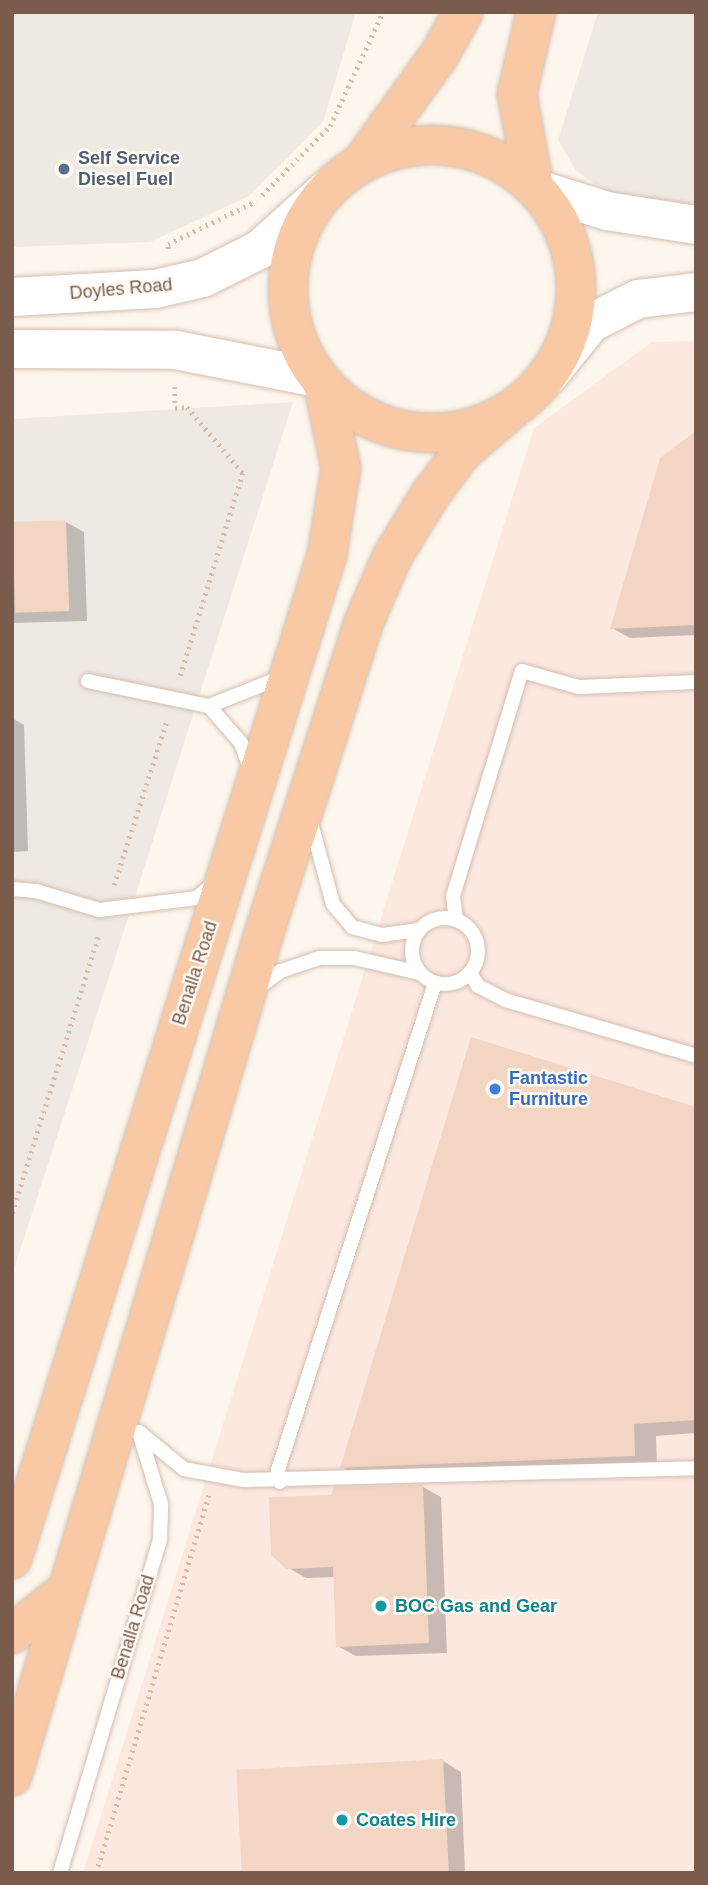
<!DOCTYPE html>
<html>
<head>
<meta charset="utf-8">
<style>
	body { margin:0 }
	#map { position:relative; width:708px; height:1885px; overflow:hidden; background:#fdf6ec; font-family:Helvetica,sans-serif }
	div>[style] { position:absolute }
	.commercial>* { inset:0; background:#fde8e0 }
	.industrial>* { inset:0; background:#efe9e4 }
	.shadow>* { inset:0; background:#0003 }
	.building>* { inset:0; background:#f3d5c3; transform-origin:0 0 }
	.path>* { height:4.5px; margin-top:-2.25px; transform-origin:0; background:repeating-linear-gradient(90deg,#d9b8a5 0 2px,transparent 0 7px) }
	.roads { filter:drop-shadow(0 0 2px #d1beb0) drop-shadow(0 0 2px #d1beb0) }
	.service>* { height:14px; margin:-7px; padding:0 7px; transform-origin:7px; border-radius:7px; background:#fff }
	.service>.ring { margin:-7px; padding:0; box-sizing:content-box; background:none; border:14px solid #fff; border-radius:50% }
	.secondary>* { height:38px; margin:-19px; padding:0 19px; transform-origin:19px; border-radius:19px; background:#fff }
	.trunk>* { height:38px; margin:-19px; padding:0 19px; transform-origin:19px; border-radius:19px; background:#f9c8a4 }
	.trunk>.ring { margin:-19px; padding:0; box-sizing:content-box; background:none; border:38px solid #f9c8a4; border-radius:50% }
	.dots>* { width:19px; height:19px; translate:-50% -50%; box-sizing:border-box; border:4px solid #fffaf3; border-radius:50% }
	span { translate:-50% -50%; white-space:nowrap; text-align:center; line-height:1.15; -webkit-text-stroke:5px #fffaf3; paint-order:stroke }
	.service-label { font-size:18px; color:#4e5e75; font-weight:700 }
	.left { translate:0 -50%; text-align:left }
	.street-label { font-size:18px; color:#7a5c4d }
	.shop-label { font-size:18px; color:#366cbe; font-weight:700 }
	.culture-label { font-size:18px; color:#0d838f; font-weight:700 }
	.frame { position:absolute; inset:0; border:14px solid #7a5c4d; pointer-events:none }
</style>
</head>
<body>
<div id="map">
	<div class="commercial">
		<i style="clip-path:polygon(696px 341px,696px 1873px,83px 1873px,534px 428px,652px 342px)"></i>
	</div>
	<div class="industrial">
		<i style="clip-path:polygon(12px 12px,356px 12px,323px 122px,249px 196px,150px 242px,12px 247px)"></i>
		<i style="clip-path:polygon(598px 12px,696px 12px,696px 212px,611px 194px,576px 171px,558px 140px)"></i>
		<i style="clip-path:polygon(293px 402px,131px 909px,12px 1275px,12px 419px)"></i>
	</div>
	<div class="shadow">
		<i style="clip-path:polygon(696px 434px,696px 635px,630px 638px,612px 628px)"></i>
		<i style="clip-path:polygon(66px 522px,84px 532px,87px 621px,12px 623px,12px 524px)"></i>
		<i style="clip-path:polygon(12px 718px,24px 725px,28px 851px,12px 852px)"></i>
		<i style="clip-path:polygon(696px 1109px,696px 1433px,656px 1436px,657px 1468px,364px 1480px,342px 1467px)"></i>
		<i style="clip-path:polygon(423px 1487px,441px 1497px,447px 1653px,356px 1656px,337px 1646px,335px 1577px,306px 1578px,287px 1567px,333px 1496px)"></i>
		<i style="clip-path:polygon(443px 1761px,461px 1772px,465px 1873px,241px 1873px)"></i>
	</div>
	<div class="building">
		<i style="clip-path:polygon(696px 431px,696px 625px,610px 629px,660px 458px)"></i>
		<i style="left:66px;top:520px;width:91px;height:54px;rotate:88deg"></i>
		<i style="clip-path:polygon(471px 1037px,696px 1107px,696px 1420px,634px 1424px,635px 1456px,340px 1468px)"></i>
		<i style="clip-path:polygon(423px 1485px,429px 1643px,336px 1647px,333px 1567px,286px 1569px,271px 1555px,269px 1497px,331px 1495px,334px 1487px)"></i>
		<i style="left:443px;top:1759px;width:114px;height:207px;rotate:87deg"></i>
	</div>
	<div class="path">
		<i style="left:262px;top:195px;width:97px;rotate:-45.4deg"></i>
		<i style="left:330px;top:126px;width:126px;rotate:-65.1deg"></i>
		<i style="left:168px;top:249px;width:5px;rotate:-90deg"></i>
		<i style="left:168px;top:244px;width:98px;rotate:-26deg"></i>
		<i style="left:175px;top:387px;width:21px;rotate:90deg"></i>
		<i style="left:175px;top:408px;width:12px;rotate:-5deg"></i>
		<i style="left:187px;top:407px;width:87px;rotate:49.7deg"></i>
		<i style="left:243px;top:473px;width:214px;rotate:107.1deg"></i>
		<i style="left:114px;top:885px;width:173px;rotate:-72.2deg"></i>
		<i style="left:12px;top:1213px;width:293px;rotate:-72.7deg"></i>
		<i style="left:96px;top:1873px;width:395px;rotate:-73.4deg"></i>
	</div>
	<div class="roads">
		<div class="service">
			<i style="left:88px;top:681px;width:124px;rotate:11.7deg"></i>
			<i style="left:250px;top:768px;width:27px;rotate:-110deg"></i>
			<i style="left:241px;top:743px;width:49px;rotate:-130.9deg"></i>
			<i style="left:209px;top:706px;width:79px;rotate:-21.7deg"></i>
			<i style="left:311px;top:823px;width:84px;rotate:74.8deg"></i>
			<i style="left:333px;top:904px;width:30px;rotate:50deg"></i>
			<i style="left:352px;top:927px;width:31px;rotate:15deg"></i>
			<i style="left:382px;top:935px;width:37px;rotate:-8deg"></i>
			<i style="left:12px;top:889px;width:24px;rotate:5deg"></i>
			<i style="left:36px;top:891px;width:66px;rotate:16.8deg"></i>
			<i style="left:99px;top:910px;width:99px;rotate:-7deg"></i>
			<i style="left:197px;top:898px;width:24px;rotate:-42deg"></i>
			<i class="ring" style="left:412px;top:918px;width:52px;height:52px"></i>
			<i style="left:456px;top:920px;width:24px;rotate:-97deg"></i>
			<i style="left:453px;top:896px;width:235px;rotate:-73deg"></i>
			<i style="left:522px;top:671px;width:59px;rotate:15.7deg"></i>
			<i style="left:579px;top:687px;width:117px;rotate:-2.4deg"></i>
			<i style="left:470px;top:973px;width:15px;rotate:58deg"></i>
			<i style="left:478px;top:986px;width:30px;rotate:27deg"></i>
			<i style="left:505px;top:1000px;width:199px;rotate:16.3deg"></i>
			<i style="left:256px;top:989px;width:31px;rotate:-36deg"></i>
			<i style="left:281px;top:971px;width:40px;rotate:-18.9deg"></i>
			<i style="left:319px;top:958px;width:35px"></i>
			<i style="left:354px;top:958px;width:68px;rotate:12.8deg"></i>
			<i style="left:139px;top:1432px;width:58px;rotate:39.4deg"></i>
			<i style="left:184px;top:1469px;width:61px;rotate:10.4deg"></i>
			<i style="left:244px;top:1480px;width:452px;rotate:-1.5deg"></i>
			<i style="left:280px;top:1482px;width:12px;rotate:-99deg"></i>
			<i style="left:278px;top:1470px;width:512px;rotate:-72.13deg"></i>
			<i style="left:60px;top:1873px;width:349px;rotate:-73.3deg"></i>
			<i style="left:160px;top:1539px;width:35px;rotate:-88deg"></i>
			<i style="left:161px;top:1504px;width:75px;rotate:-107deg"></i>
		</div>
		<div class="secondary">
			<i style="left:537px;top:189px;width:73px;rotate:17.4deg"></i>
			<i style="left:607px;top:211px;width:90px;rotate:8.9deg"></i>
			<i style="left:12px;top:297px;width:143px;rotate:-3.2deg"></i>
			<i style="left:155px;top:289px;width:49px;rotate:-12.9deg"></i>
			<i style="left:203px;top:278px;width:63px;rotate:-26.6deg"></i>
			<i style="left:259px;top:250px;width:90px;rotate:-41.8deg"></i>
			<i style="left:12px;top:349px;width:164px;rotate:0.3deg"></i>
			<i style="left:176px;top:350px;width:145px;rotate:11.2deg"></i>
			<i style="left:549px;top:375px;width:67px;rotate:-51.1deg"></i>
			<i style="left:591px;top:323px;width:53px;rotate:-27.1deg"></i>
			<i style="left:638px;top:299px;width:58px;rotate:-6.9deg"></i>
		</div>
		<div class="trunk">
			<i class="ring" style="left:288px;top:145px;width:250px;height:250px"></i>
			<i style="left:362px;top:162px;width:133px;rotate:-54.2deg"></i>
			<i style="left:440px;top:54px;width:48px;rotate:-61.3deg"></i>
			<i style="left:534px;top:186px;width:94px;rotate:-100.5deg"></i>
			<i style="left:517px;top:94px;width:84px;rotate:-77deg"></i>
			<i style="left:12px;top:1559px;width:1052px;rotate:-72.58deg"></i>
			<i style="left:327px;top:555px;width:88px;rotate:-80.9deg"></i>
			<i style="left:341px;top:468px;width:87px;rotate:-102deg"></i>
			<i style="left:12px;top:1634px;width:72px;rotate:-38.8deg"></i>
			<i style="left:12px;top:1776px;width:883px;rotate:-73.35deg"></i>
			<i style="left:265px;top:930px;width:321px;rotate:-72.2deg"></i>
			<i style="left:363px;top:624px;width:73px;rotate:-66.6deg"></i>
			<i style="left:392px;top:557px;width:73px;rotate:-58.5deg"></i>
			<i style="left:430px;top:495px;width:54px;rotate:-53.3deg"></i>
			<i style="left:462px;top:452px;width:65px;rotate:-40.6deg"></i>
		</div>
	</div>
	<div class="dots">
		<i style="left:64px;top:169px;background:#5c6f8a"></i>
		<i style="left:495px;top:1089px;background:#3f7fe0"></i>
		<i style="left:381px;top:1606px;background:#0f9aa8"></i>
		<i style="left:342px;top:1820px;background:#0f9aa8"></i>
	</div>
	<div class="service-label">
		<span class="left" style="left:78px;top:169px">Self Service<br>Diesel Fuel</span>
	</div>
	<div class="street-label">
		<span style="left:121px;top:289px;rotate:-5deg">Doyles Road</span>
		<span style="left:195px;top:973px;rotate:-72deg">Benalla Road</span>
		<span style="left:133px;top:1627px;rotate:-73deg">Benalla Road</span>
	</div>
	<div class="shop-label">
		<span class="left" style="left:509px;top:1089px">Fantastic<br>Furniture</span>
	</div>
	<div class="culture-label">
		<span class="left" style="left:395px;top:1606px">BOC Gas and Gear</span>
		<span class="left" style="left:356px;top:1820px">Coates Hire</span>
	</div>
	<div class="frame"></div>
</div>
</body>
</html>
